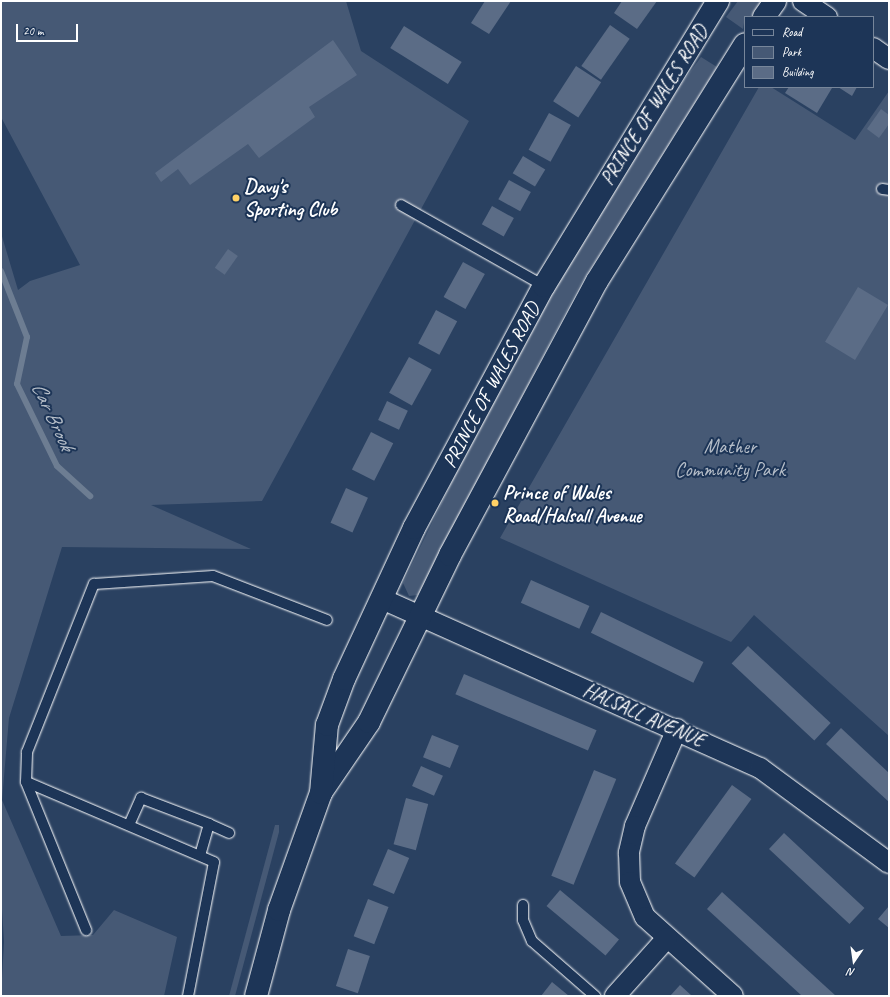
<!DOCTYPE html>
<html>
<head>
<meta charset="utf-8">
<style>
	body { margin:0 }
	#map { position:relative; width:890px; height:997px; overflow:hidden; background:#2a4161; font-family:Caveat,sans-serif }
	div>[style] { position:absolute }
	.green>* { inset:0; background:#465975 }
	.stream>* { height:6px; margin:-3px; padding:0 3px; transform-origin:3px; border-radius:3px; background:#6d7d92 }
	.building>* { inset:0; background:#5b6c86; transform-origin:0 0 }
	.roads { filter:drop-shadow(0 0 1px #fff) drop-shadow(0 0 1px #fff) }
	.service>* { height:10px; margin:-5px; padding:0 5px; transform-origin:5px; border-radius:5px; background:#1d3557 }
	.minor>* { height:20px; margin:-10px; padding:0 10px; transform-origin:10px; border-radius:10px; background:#1d3557 }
	.trunk>* { height:22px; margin:-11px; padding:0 11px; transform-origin:11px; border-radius:11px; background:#1d3557 }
	.dots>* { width:11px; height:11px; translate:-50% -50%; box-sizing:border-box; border:2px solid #1d3557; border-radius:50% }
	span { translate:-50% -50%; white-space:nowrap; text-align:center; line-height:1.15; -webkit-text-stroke:4px #1d3557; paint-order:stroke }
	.street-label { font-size:20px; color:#fff }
	.poi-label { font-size:20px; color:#fff; font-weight:700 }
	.left { translate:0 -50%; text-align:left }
	.park-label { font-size:20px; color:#b5bdc8 }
	.water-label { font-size:21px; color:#b6bec8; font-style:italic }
	.frame { position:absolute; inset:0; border:2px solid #fff; pointer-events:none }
	.legend { position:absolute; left:744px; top:16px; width:130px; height:72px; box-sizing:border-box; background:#1d3557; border:1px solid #77869a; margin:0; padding:5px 7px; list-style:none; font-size:12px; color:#fff }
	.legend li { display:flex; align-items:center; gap:8px; height:20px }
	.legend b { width:20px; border:1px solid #77869a }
	.north { position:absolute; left:834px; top:941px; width:40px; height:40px; -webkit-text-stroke:3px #1d3557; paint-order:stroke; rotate:193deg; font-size:11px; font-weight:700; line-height:16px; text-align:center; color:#fff }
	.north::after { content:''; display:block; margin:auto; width:14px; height:18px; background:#fff; clip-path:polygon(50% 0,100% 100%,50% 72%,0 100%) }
	.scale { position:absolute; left:16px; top:24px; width:62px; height:18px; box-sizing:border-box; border:2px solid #fff; border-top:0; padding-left:5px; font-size:12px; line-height:14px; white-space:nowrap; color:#fff; -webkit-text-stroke:3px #1d3557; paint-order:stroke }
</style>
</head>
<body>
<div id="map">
	<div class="green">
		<i style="clip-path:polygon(1px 1px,346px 1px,361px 51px,469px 121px,262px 501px,151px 505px,251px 549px,62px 547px,9px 718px,2px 800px,61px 936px,93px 935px,114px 910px,177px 937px,164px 996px,1px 996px,4px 942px,1px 893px,1px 233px,18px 290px,30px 281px,80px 265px,1px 117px)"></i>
		<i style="clip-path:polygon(738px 1px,763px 1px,751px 17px,745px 17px,743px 29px,726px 17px)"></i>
		<i style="clip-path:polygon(701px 57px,717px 67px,579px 287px,418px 595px,409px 596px,403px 583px,490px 403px,567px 264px,655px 120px)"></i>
		<i style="clip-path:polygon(759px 87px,771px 87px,855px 140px,889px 91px,889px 736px,754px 615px,731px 642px,500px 538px)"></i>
		<i style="clip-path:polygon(275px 825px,279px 825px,279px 832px,235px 996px,229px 996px)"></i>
	</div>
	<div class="stream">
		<i style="left:1px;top:271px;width:71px;rotate:68.5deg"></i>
		<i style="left:27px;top:337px;width:48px;rotate:102deg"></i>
		<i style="left:17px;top:384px;width:91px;rotate:64deg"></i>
		<i style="left:57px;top:466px;width:45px;rotate:42.3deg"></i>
	</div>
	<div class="building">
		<i style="clip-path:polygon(485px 1px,511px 1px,489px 34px,471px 23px)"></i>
		<i style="clip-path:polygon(622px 1px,657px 1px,637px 29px,614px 13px)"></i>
		<i style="left:610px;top:25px;width:24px;height:50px;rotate:35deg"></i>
		<i style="left:404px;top:26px;width:68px;height:26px;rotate:32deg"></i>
		<i style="clip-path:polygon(333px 40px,357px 75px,309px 107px,315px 117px,259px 158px,248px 144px,190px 185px,178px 169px,161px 182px,155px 173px)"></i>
		<i style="left:576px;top:66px;width:30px;height:42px;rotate:33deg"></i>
		<i style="clip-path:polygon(789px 87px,830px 87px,832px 88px,817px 113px,785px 93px)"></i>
		<i style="clip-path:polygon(838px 87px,857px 87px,852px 96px)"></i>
		<i style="clip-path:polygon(881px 109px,889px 115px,889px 124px,879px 138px,867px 129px)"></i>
		<i style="left:549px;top:113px;width:25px;height:42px;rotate:29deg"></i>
		<i style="left:523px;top:156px;width:26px;height:20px;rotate:31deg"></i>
		<i style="left:509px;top:180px;width:25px;height:22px;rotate:29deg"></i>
		<i style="left:492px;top:206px;width:25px;height:21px;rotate:29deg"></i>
		<i style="left:228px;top:249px;width:12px;height:23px;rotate:35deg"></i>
		<i style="left:463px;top:262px;width:25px;height:40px;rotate:29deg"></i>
		<i style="left:858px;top:287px;width:35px;height:64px;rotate:31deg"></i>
		<i style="left:436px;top:310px;width:24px;height:38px;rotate:28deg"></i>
		<i style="left:409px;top:357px;width:26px;height:41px;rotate:29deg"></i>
		<i style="left:387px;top:401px;width:23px;height:21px;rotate:25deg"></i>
		<i style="left:371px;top:432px;width:25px;height:42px;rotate:27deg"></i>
		<i style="left:346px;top:488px;width:24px;height:38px;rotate:24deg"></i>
		<i style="left:531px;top:580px;width:64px;height:25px;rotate:24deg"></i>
		<i style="left:601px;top:612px;width:114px;height:23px;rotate:26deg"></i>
		<i style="left:748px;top:646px;width:113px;height:24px;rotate:43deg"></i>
		<i style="left:464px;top:674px;width:144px;height:22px;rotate:23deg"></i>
		<i style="clip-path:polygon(841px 728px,889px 773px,889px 802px,826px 744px)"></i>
		<i style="left:432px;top:735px;width:29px;height:24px;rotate:22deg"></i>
		<i style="left:421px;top:766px;width:24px;height:22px;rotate:24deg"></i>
		<i style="left:594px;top:770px;width:24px;height:114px;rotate:22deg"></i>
		<i style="left:732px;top:785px;width:24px;height:97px;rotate:36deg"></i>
		<i style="left:406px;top:798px;width:23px;height:48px;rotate:15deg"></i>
		<i style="left:784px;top:833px;width:110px;height:22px;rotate:43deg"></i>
		<i style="left:388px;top:849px;width:23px;height:39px;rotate:23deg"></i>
		<i style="left:560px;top:890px;width:77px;height:21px;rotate:40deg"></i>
		<i style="clip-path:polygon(722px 892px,836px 996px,802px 996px,707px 909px)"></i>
		<i style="left:368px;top:899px;width:22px;height:40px;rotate:21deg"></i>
		<i style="clip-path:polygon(889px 906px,889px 928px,878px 919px)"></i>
		<i style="left:348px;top:949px;width:23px;height:39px;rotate:18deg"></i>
		<i style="clip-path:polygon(552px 982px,569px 996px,541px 996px)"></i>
		<i style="clip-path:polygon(680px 985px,692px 996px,670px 996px)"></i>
	</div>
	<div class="roads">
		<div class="service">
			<i style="left:882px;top:189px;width:7px;rotate:8deg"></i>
			<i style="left:401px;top:205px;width:164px;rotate:29.5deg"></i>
			<i style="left:26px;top:782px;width:160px;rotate:67.9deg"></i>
			<i style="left:209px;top:824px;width:22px;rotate:24deg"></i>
			<i style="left:129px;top:825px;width:30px;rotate:-66deg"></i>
			<i style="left:141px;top:798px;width:73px;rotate:20.9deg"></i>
			<i style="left:209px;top:824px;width:32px;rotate:106deg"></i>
			<i style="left:523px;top:905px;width:15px;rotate:90deg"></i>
			<i style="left:523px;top:920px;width:23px;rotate:67deg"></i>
			<i style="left:532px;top:941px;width:84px;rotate:41.1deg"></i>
			<i style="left:188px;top:996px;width:136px;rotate:-79deg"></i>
			<i style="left:214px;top:862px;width:204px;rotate:-156.9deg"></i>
			<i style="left:26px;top:782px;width:30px;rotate:-88deg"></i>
			<i style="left:27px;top:752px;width:181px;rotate:-68.3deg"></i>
			<i style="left:94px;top:584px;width:119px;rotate:-3.8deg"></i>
			<i style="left:213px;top:576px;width:122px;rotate:21.1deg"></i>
		</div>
		<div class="minor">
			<i style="left:803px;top:1px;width:29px;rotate:34deg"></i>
			<i style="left:873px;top:48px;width:19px;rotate:35deg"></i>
			<i style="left:382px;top:599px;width:414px;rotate:24.1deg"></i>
			<i style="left:760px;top:768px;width:160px;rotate:36.4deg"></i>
			<i style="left:677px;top:729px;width:106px;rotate:113.4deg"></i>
			<i style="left:635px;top:826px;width:28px;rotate:103deg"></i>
			<i style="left:629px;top:853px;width:29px;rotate:88deg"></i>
			<i style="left:630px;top:882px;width:38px;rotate:67deg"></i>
			<i style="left:645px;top:917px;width:118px;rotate:41.9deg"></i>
			<i style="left:615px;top:996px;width:78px;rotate:-48.1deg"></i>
		</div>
		<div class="trunk">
			<i style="left:764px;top:17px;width:19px;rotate:-55deg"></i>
			<i style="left:322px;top:791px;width:83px;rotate:-55.7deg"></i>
			<i style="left:369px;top:722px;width:186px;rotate:-64.1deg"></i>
			<i style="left:450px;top:555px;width:311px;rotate:-61.8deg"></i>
			<i style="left:597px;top:281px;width:279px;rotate:-58deg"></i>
			<i style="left:256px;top:996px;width:89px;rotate:-75deg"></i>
			<i style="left:279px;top:910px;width:124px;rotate:-70.3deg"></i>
			<i style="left:321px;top:793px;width:68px;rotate:-85deg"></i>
			<i style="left:327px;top:725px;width:49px;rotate:-69.7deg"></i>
			<i style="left:344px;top:679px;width:166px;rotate:-65.1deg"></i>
			<i style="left:414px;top:528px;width:275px;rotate:-61.8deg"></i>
			<i style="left:544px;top:286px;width:334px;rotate:-58.6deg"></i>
		</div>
	</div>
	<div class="dots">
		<i style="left:236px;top:198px;background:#ffd166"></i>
		<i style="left:495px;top:503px;background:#ffd166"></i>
	</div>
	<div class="street-label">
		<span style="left:654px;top:105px;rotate:-58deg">PRINCE OF WALES ROAD</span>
		<span style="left:491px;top:385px;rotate:-62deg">PRINCE OF WALES ROAD</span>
		<span style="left:644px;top:715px;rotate:24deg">HALSALL AVENUE</span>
	</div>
	<div class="poi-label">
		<span class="left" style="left:244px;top:198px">Davy's<br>Sporting Club</span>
		<span class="left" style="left:503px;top:504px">Prince of Wales<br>Road/Halsall Avenue</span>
	</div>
	<div class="park-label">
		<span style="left:730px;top:458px">Mather<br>Community Park</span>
	</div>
	<div class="water-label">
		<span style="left:53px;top:416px;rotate:65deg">Car Brook</span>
	</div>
	<div class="frame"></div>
	<ul class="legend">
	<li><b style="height:5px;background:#1d3557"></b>Road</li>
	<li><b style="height:11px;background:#465975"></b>Park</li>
	<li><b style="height:11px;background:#5b6c86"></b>Building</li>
	</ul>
	<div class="north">N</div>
	<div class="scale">20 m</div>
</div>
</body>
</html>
